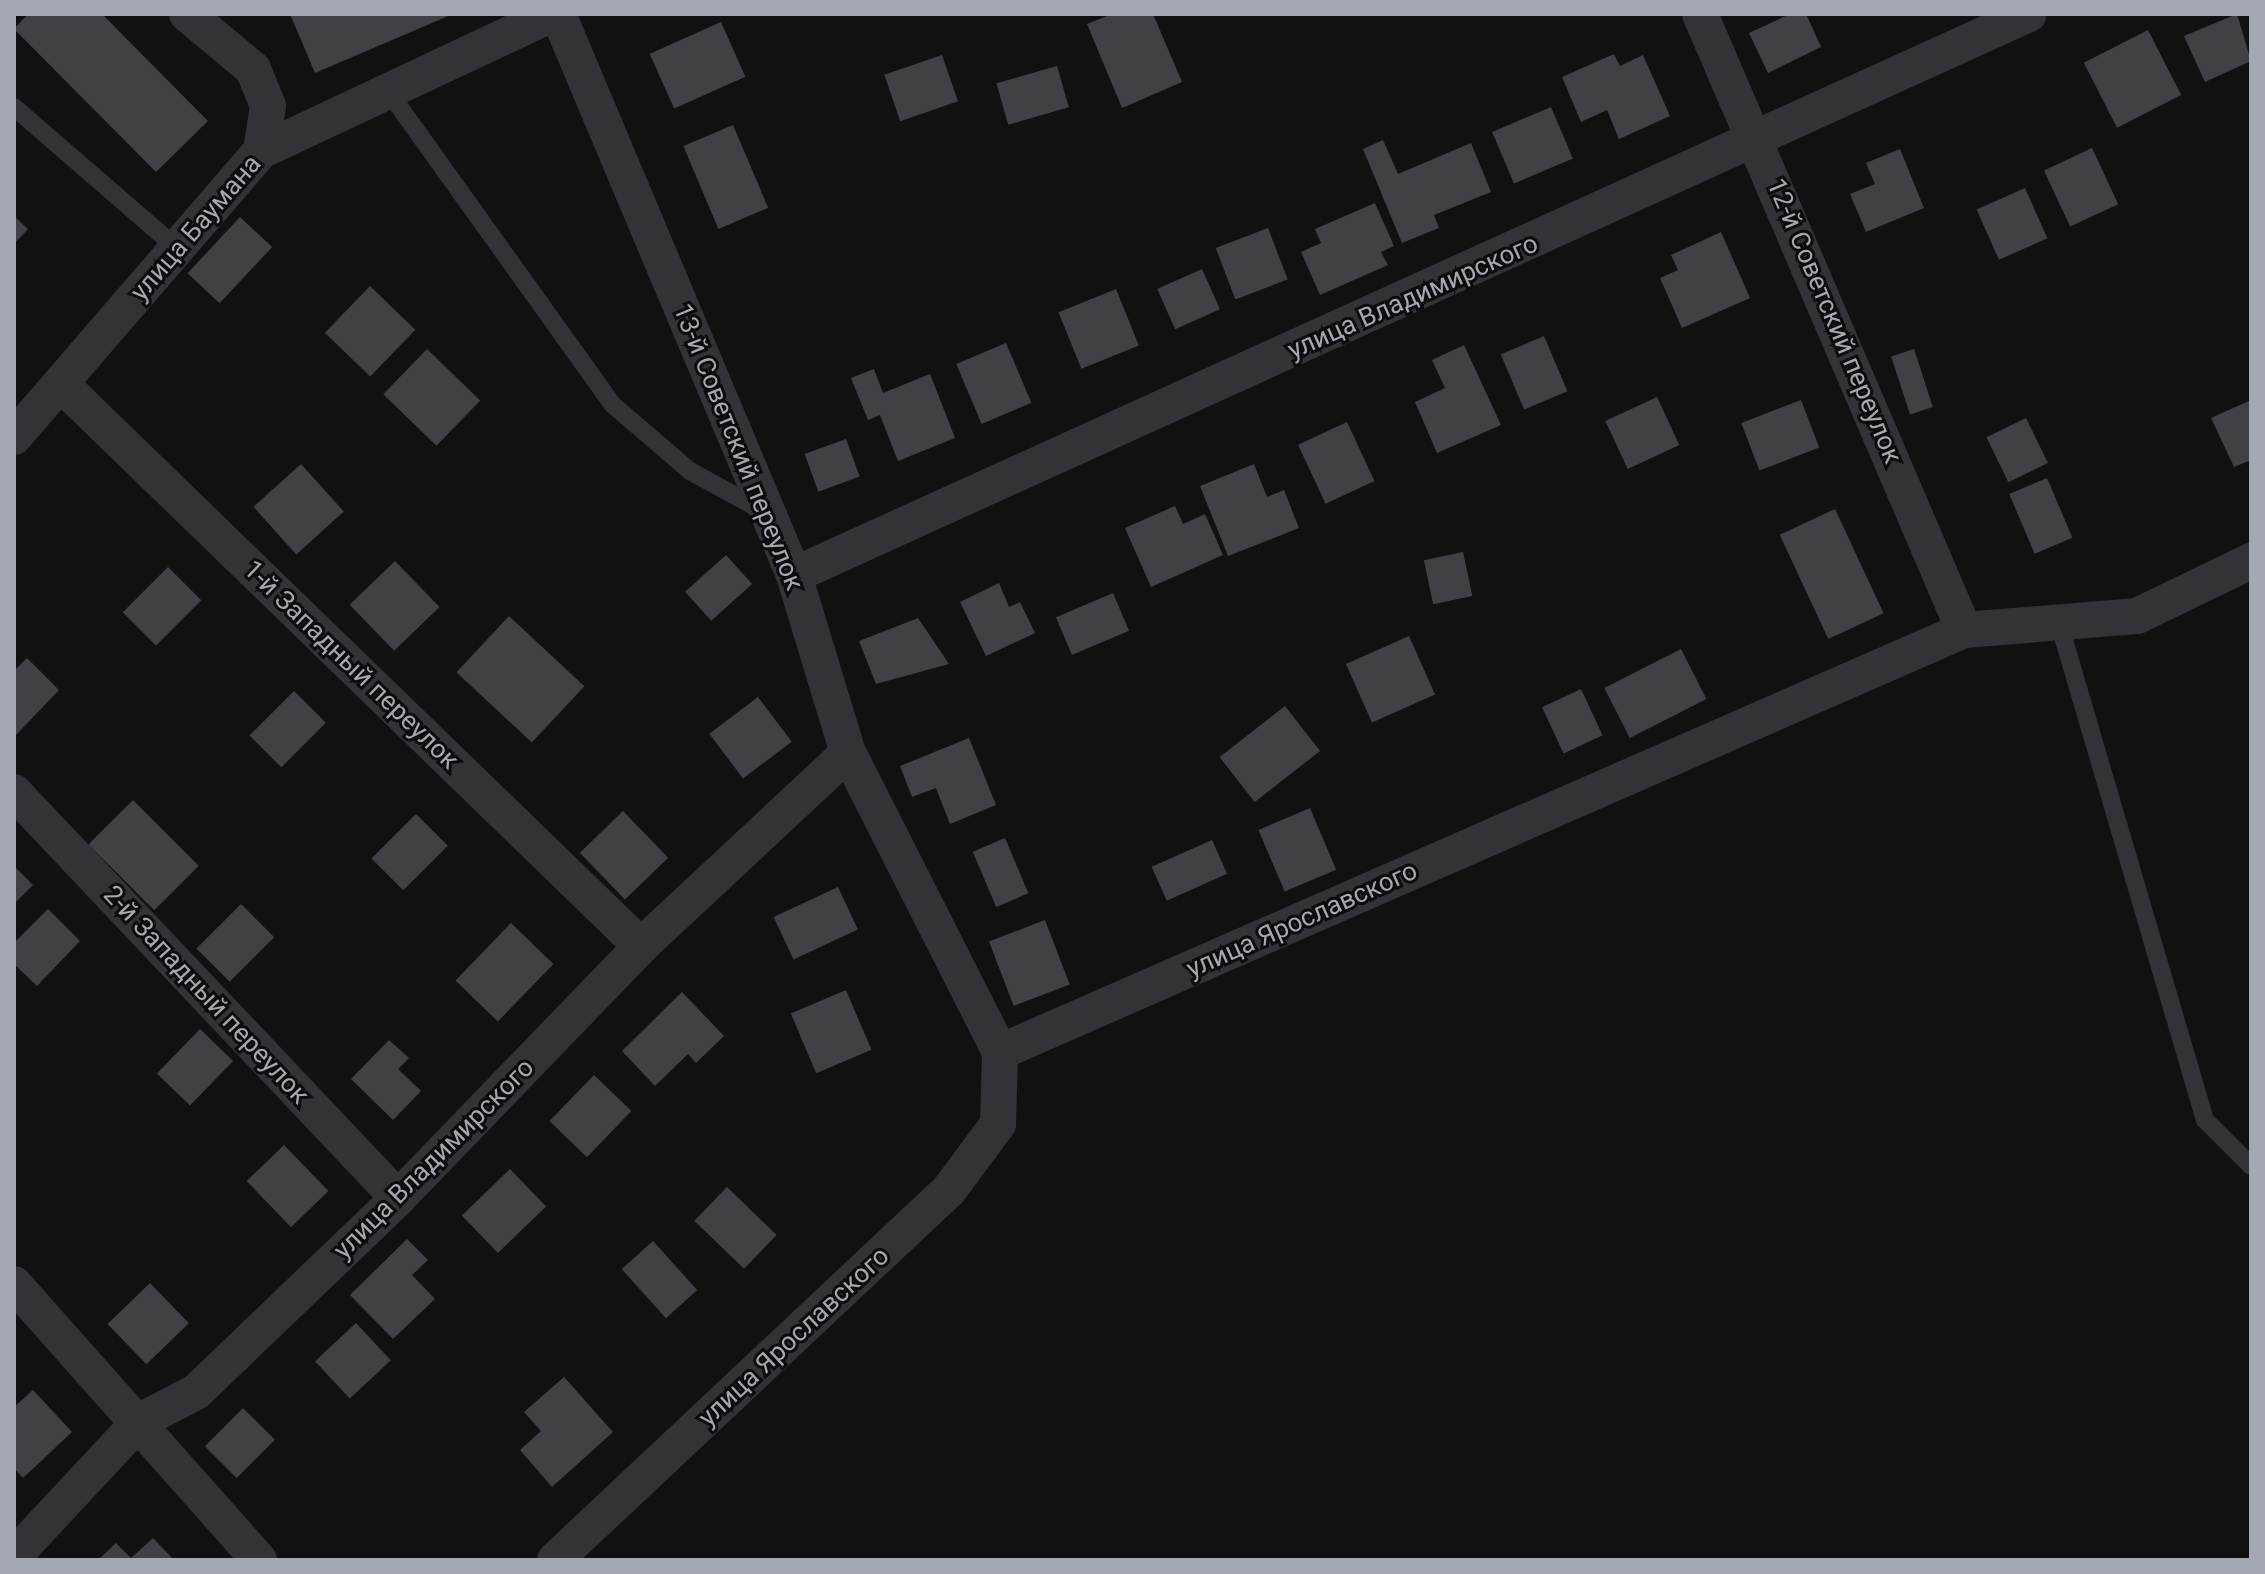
<!DOCTYPE html>
<html>
<head>
<meta charset="utf-8">
<style>
	body { margin:0 }
	#map { position:relative; width:2265px; height:1574px; overflow:hidden; background:#111112; font-family:Roboto,sans-serif }
	div>[style] { position:absolute }
	.building>* { inset:0; background:#404145; transform-origin:0 0 }
	.lane>* { height:18px; margin:-9px; padding:0 9px; transform-origin:9px; border-radius:9px; background:#323337 }
	.street>* { height:36px; margin:-18px; padding:0 18px; transform-origin:18px; border-radius:18px; background:#323337 }
	span { translate:-50% -50%; white-space:nowrap; text-align:center; line-height:1.15; -webkit-text-stroke:6px #0c0c0d; paint-order:stroke }
	.street-label { font-size:26px; color:#a3a8b3 }
	.frame { position:absolute; inset:0; border:16px solid #a3a8b3; pointer-events:none }
</style>
</head>
<body>
<div id="map">
	<div class="building">
		<i style="clip-path:polygon(28px 14px,102px 14px,208px 121px,156px 172px,14px 29px)"></i>
		<i style="clip-path:polygon(290px 14px,453px 14px,315px 73px)"></i>
		<i style="clip-path:polygon(1112px 14px,1153px 14px,1182px 82px,1122px 108px,1087px 24px)"></i>
		<i style="clip-path:polygon(1790px 14px,1806px 14px,1821px 47px,1768px 73px,1749px 33px)"></i>
		<i style="clip-path:polygon(2237px 14px,2251px 61px,2205px 82px,2184px 36px)"></i>
		<i style="left:721px;top:22px;width:60px;height:78px;rotate:66deg"></i>
		<i style="left:2148px;top:30px;width:73px;height:72px;rotate:63deg"></i>
		<i style="clip-path:polygon(1614px 54px,1620px 66px,1643px 55px,1670px 116px,1619px 139px,1607px 110px,1581px 122px,1562px 77px)"></i>
		<i style="left:942px;top:55px;width:49px;height:61px;rotate:71deg"></i>
		<i style="left:1057px;top:66px;width:43px;height:63px;rotate:74deg"></i>
		<i style="left:1551px;top:107px;width:56px;height:64px;rotate:67deg"></i>
		<i style="left:733px;top:125px;width:90px;height:54px;rotate:67deg"></i>
		<i style="clip-path:polygon(1383px 140px,1398px 174px,1471px 143px,1491px 192px,1434px 215px,1439px 228px,1402px 243px,1363px 149px)"></i>
		<i style="left:2092px;top:148px;width:62px;height:53px;rotate:65deg"></i>
		<i style="clip-path:polygon(1900px 149px,1924px 208px,1866px 232px,1850px 194px,1875px 184px,1866px 163px)"></i>
		<i style="left:2025px;top:188px;width:55px;height:53px;rotate:66deg"></i>
		<i style="clip-path:polygon(1375px 203px,1394px 246px,1381px 252px,1388px 265px,1320px 295px,1301px 252px,1321px 243px,1315px 229px)"></i>
		<i style="clip-path:polygon(14px 216px,28px 229px,14px 244px)"></i>
		<i style="left:240px;top:217px;width:44px;height:77px;rotate:43deg"></i>
		<i style="left:1268px;top:228px;width:55px;height:56px;rotate:69deg"></i>
		<i style="clip-path:polygon(1721px 232px,1750px 298px,1682px 328px,1660px 278px,1678px 270px,1671px 255px)"></i>
		<i style="left:1202px;top:269px;width:44px;height:49px;rotate:66deg"></i>
		<i style="left:370px;top:286px;width:63px;height:65px;rotate:44deg"></i>
		<i style="left:1116px;top:289px;width:61px;height:62px;rotate:68deg"></i>
		<i style="left:1544px;top:336px;width:60px;height:47px;rotate:67deg"></i>
		<i style="left:1006px;top:343px;width:65px;height:54px;rotate:67deg"></i>
		<i style="clip-path:polygon(1464px 345px,1501px 425px,1437px 453px,1415px 402px,1445px 388px,1432px 360px)"></i>
		<i style="left:427px;top:349px;width:74px;height:63px;rotate:44deg"></i>
		<i style="left:1914px;top:349px;width:61px;height:24px;rotate:72deg"></i>
		<i style="clip-path:polygon(874px 369px,883px 393px,930px 374px,955px 438px,898px 461px,880px 415px,868px 420px,851px 378px)"></i>
		<i style="left:1657px;top:397px;width:53px;height:57px;rotate:65deg"></i>
		<i style="left:1801px;top:400px;width:51px;height:64px;rotate:69deg"></i>
		<i style="clip-path:polygon(2251px 400px,2251px 460px,2234px 467px,2211px 418px)"></i>
		<i style="left:2026px;top:418px;width:50px;height:44px;rotate:64deg"></i>
		<i style="left:1347px;top:422px;width:65px;height:54px;rotate:65deg"></i>
		<i style="left:846px;top:439px;width:40px;height:44px;rotate:70deg"></i>
		<i style="left:301px;top:464px;width:64px;height:64px;rotate:48deg"></i>
		<i style="clip-path:polygon(1254px 464px,1267px 497px,1284px 490px,1299px 528px,1228px 556px,1200px 486px)"></i>
		<i style="left:2047px;top:478px;width:65px;height:41px;rotate:67deg"></i>
		<i style="clip-path:polygon(1175px 506px,1183px 524px,1205px 514px,1223px 555px,1151px 587px,1125px 528px)"></i>
		<i style="left:1835px;top:509px;width:115px;height:61px;rotate:65deg"></i>
		<i style="left:1463px;top:552px;width:45px;height:40px;rotate:78deg"></i>
		<i style="left:726px;top:555px;width:39px;height:55px;rotate:48deg"></i>
		<i style="left:395px;top:561px;width:64px;height:63px;rotate:46deg"></i>
		<i style="left:168px;top:567px;width:47px;height:64px;rotate:45deg"></i>
		<i style="clip-path:polygon(999px 583px,1009px 607px,1020px 602px,1035px 633px,986px 656px,960px 602px)"></i>
		<i style="left:1113px;top:593px;width:41px;height:62px;rotate:67deg"></i>
		<i style="left:509px;top:616px;width:103px;height:77px;rotate:43deg"></i>
		<i style="clip-path:polygon(918px 618px,949px 664px,876px 684px,859px 641px)"></i>
		<i style="left:1409px;top:636px;width:64px;height:69px;rotate:66deg"></i>
		<i style="left:1681px;top:649px;width:56px;height:86px;rotate:63deg"></i>
		<i style="clip-path:polygon(27px 658px,59px 690px,16px 735px,14px 671px)"></i>
		<i style="left:1581px;top:689px;width:51px;height:43px;rotate:65deg"></i>
		<i style="left:294px;top:691px;width:45px;height:63px;rotate:45deg"></i>
		<i style="left:758px;top:697px;width:56px;height:61px;rotate:53deg"></i>
		<i style="left:1285px;top:706px;width:57px;height:83px;rotate:52deg"></i>
		<i style="clip-path:polygon(969px 738px,996px 805px,950px 824px,936px 788px,912px 797px,900px 766px)"></i>
		<i style="left:133px;top:800px;width:93px;height:63px;rotate:45deg"></i>
		<i style="left:1310px;top:808px;width:67px;height:56px;rotate:67deg"></i>
		<i style="left:623px;top:811px;width:65px;height:60px;rotate:46deg"></i>
		<i style="left:416px;top:814px;width:45px;height:63px;rotate:45deg"></i>
		<i style="left:1005px;top:838px;width:60px;height:35px;rotate:67deg"></i>
		<i style="left:1212px;top:840px;width:37px;height:66px;rotate:66deg"></i>
		<i style="clip-path:polygon(14px 866px,33px 885px,14px 904px)"></i>
		<i style="left:838px;top:887px;width:47px;height:71px;rotate:65deg"></i>
		<i style="left:241px;top:904px;width:47px;height:63px;rotate:45deg"></i>
		<i style="clip-path:polygon(48px 909px,80px 941px,37px 986px,14px 964px,14px 943px)"></i>
		<i style="left:1045px;top:920px;width:69px;height:60px;rotate:69deg"></i>
		<i style="left:511px;top:923px;width:59px;height:80px;rotate:44deg"></i>
		<i style="left:846px;top:990px;width:65px;height:60px;rotate:67deg"></i>
		<i style="clip-path:polygon(682px 992px,724px 1036px,696px 1063px,688px 1054px,655px 1086px,622px 1051px)"></i>
		<i style="left:200px;top:1029px;width:46px;height:62px;rotate:44deg"></i>
		<i style="clip-path:polygon(389px 1040px,409px 1058px,398px 1069px,421px 1091px,393px 1120px,351px 1079px)"></i>
		<i style="left:594px;top:1075px;width:52px;height:64px;rotate:44deg"></i>
		<i style="left:284px;top:1145px;width:64px;height:52px;rotate:46deg"></i>
		<i style="left:510px;top:1169px;width:52px;height:67px;rotate:46deg"></i>
		<i style="left:727px;top:1187px;width:69px;height:47px;rotate:44deg"></i>
		<i style="clip-path:polygon(407px 1239px,428px 1260px,412px 1275px,435px 1299px,393px 1339px,350px 1295px)"></i>
		<i style="left:653px;top:1241px;width:66px;height:42px;rotate:48deg"></i>
		<i style="left:150px;top:1283px;width:56px;height:59px;rotate:46deg"></i>
		<i style="left:356px;top:1323px;width:51px;height:56px;rotate:47deg"></i>
		<i style="clip-path:polygon(564px 1377px,613px 1432px,552px 1487px,520px 1450px,541px 1431px,524px 1412px)"></i>
		<i style="clip-path:polygon(33px 1390px,72px 1432px,23px 1478px,14px 1468px,14px 1407px)"></i>
		<i style="left:243px;top:1408px;width:45px;height:54px;rotate:45deg"></i>
		<i style="clip-path:polygon(153px 1538px,174px 1560px,98px 1560px,116px 1543px,131px 1558px)"></i>
	</div>
	<div class="lane">
		<i style="left:388px;top:91px;width:386px;rotate:54.4deg"></i>
		<i style="left:613px;top:405px;width:101px;rotate:40.6deg"></i>
		<i style="left:690px;top:471px;width:83px;rotate:28.7deg"></i>
		<i style="left:14px;top:107px;width:216px;rotate:40.9deg"></i>
		<i style="left:2059px;top:623px;width:518px;rotate:73.63deg"></i>
		<i style="left:2205px;top:1120px;width:65px;rotate:45deg"></i>
	</div>
	<div class="street">
		<i style="left:187px;top:14px;width:86px;rotate:39.8deg"></i>
		<i style="left:253px;top:69px;width:40px;rotate:68deg"></i>
		<i style="left:268px;top:106px;width:46px;rotate:98.8deg"></i>
		<i style="left:1700px;top:14px;width:670px;rotate:66.8deg"></i>
		<i style="left:61px;top:384px;width:808px;rotate:44.1deg"></i>
		<i style="left:14px;top:437px;width:378px;rotate:-49.2deg"></i>
		<i style="left:261px;top:151px;width:322px;rotate:-25.2deg"></i>
		<i style="left:794px;top:575px;width:1356px;rotate:-24.43deg"></i>
		<i style="left:14px;top:792px;width:559px;rotate:46.6deg"></i>
		<i style="left:1000px;top:1052px;width:1052px;rotate:-23.64deg"></i>
		<i style="left:1964px;top:630px;width:174px;rotate:-4.6deg"></i>
		<i style="left:2137px;top:616px;width:127px;rotate:-25.8deg"></i>
		<i style="left:14px;top:1284px;width:369px;rotate:48.4deg"></i>
		<i style="left:14px;top:1556px;width:185px;rotate:-47deg"></i>
		<i style="left:140px;top:1421px;width:63px;rotate:-27.4deg"></i>
		<i style="left:196px;top:1392px;width:280px;rotate:-43.8deg"></i>
		<i style="left:398px;top:1198px;width:350px;rotate:-46deg"></i>
		<i style="left:641px;top:946px;width:283px;rotate:-43deg"></i>
		<i style="left:555px;top:1560px;width:540px;rotate:-43.2deg"></i>
		<i style="left:949px;top:1190px;width:82px;rotate:-53.4deg"></i>
		<i style="left:998px;top:1124px;width:72px;rotate:-88.4deg"></i>
		<i style="left:1000px;top:1052px;width:335px;rotate:-116.9deg"></i>
		<i style="left:848px;top:753px;width:186px;rotate:-106.9deg"></i>
		<i style="left:794px;top:575px;width:609px;rotate:-112.82deg"></i>
	</div>
	<div class="street-label">
		<span style="left:196px;top:228px;rotate:-49deg">улица Баумана</span>
		<span style="left:1413px;top:297px;rotate:-24deg">улица Владимирского</span>
		<span style="left:1834px;top:321px;rotate:67deg">12-й Советский переулок</span>
		<span style="left:738px;top:447px;rotate:68deg">13-й Советский переулок</span>
		<span style="left:351px;top:665px;rotate:44deg">1-й Западный переулок</span>
		<span style="left:1302px;top:920px;rotate:-24deg">улица Ярославского</span>
		<span style="left:206px;top:995px;rotate:47deg">2-й Западный переулок</span>
		<span style="left:434px;top:1159px;rotate:-45deg">улица Владимирского</span>
		<span style="left:794px;top:1337px;rotate:-43deg">улица Ярославского</span>
	</div>
	<div class="frame"></div>
</div>
</body>
</html>
